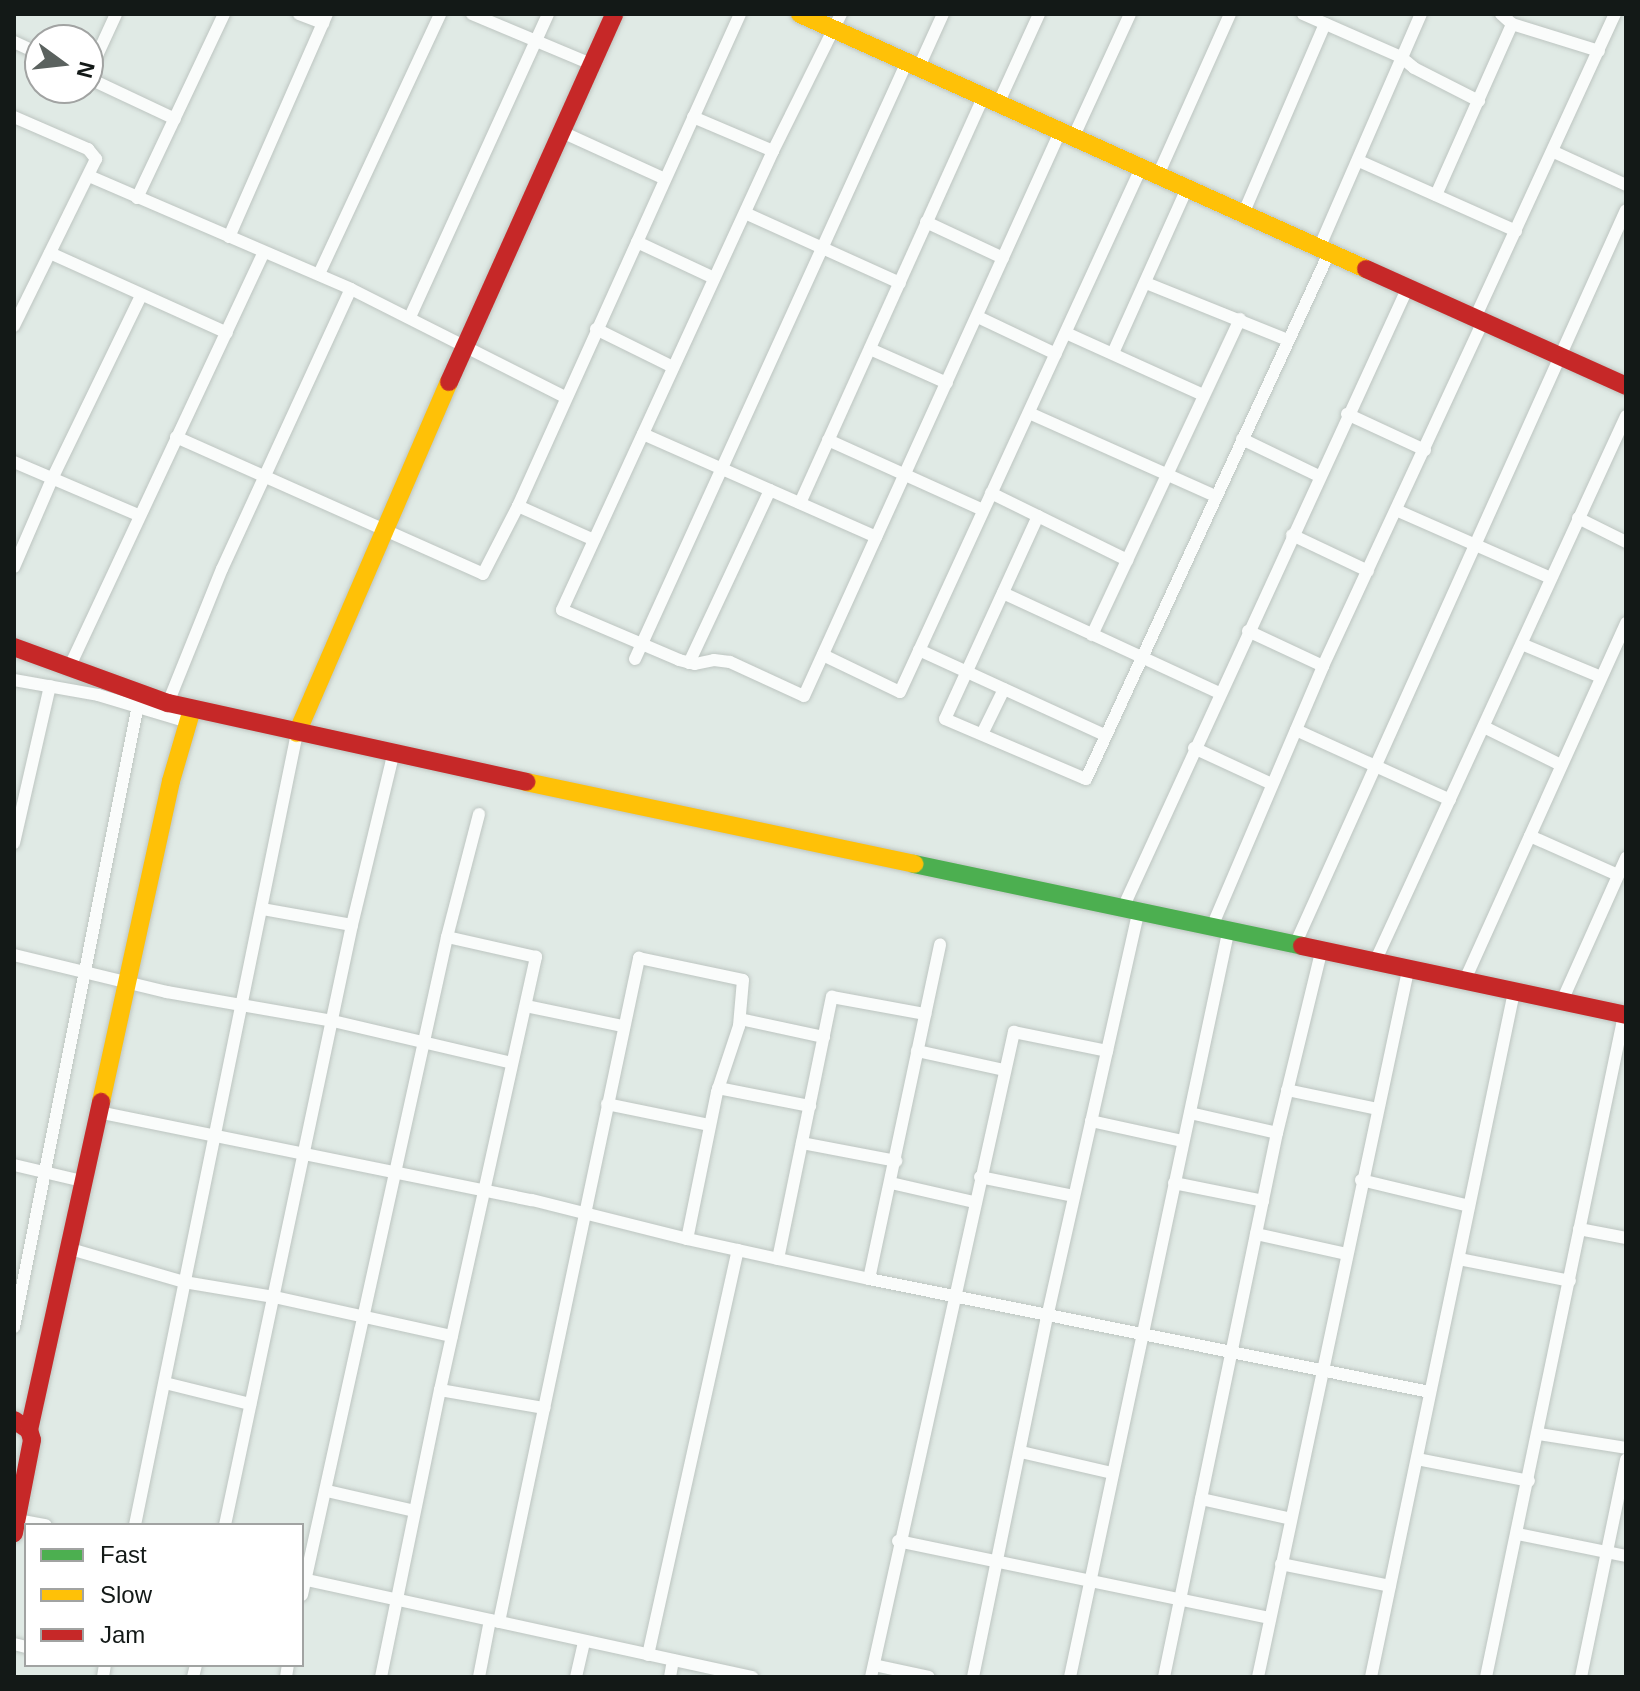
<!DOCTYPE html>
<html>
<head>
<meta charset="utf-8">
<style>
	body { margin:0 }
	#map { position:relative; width:1640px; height:1691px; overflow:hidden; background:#e0eae5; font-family:Arial,sans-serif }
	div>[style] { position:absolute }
	.roads { filter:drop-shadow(0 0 2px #bdc5c1) drop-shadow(0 0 2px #bdc5c1) }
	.street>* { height:12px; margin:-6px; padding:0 6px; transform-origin:6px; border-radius:6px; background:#fafcfb }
	.fast>* { height:18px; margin:-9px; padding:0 9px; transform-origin:9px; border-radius:9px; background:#4caf50 }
	.slow>* { height:18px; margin:-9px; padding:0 9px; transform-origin:9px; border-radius:9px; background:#ffc107 }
	.jam>* { height:18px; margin:-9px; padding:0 9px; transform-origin:9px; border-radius:9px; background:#c62828 }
	span { translate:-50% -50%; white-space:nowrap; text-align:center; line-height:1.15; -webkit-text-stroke:6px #fff; paint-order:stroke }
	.frame { position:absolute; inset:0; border:16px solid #131917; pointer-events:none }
	.legend { position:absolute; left:24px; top:1523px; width:280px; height:144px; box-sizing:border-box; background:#fff; border:2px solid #a1a3a2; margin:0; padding:10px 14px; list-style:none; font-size:24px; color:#131917 }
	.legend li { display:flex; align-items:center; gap:16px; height:40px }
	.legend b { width:40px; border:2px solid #a1a3a2 }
	.north { position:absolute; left:24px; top:24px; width:80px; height:80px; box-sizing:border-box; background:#fff; border:2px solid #a1a3a2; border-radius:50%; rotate:105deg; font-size:22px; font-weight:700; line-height:32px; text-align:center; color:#131917 }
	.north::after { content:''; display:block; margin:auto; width:28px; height:36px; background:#5b625f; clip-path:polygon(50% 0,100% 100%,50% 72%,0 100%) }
</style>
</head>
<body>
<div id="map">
	<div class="roads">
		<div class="street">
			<i style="left:299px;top:14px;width:26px;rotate:21deg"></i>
			<i style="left:472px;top:14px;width:129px;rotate:22.8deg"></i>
			<i style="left:841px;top:14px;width:153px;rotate:116.4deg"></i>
			<i style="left:773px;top:151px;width:505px;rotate:114.69deg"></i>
			<i style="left:562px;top:610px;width:127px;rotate:23.1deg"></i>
			<i style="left:679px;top:660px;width:16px;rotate:14deg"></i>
			<i style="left:695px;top:664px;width:19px;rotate:-12deg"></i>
			<i style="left:714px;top:660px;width:16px;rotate:7deg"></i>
			<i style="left:730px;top:662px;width:81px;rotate:24.7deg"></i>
			<i style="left:804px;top:696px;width:619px;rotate:-65.59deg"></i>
			<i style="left:1303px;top:14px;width:107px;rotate:23.7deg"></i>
			<i style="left:1401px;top:57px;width:17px;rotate:40deg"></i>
			<i style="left:1414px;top:68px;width:73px;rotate:26.9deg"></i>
			<i style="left:1501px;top:14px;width:15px;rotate:42deg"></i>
			<i style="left:1512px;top:24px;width:91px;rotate:17.2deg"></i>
			<i style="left:14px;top:42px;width:29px;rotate:25deg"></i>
			<i style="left:918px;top:69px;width:60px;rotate:-65.6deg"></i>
			<i style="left:88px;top:75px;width:67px;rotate:-65.3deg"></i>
			<i style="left:88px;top:78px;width:96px;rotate:25.2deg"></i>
			<i style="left:998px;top:104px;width:99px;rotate:-65.5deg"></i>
			<i style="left:14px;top:117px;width:81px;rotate:23.4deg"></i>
			<i style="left:88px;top:149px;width:13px;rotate:51deg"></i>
			<i style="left:96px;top:159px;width:186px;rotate:116.2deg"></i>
			<i style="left:693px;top:117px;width:87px;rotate:23deg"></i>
			<i style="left:562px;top:132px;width:113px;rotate:24.5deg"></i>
			<i style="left:1073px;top:138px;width:136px;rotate:-65.3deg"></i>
			<i style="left:1554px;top:152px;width:79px;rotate:24.6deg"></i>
			<i style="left:1359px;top:161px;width:172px;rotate:24deg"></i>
			<i style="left:1158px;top:175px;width:176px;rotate:-65.9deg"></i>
			<i style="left:89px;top:176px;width:285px;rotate:23.3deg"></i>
			<i style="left:351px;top:289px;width:240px;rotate:26.8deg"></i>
			<i style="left:1436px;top:195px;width:187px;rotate:-66deg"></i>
			<i style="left:137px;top:198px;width:204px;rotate:-64.7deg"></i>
			<i style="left:1244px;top:212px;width:205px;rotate:-66.7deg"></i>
			<i style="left:745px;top:213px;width:170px;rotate:24.3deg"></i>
			<i style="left:926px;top:222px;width:85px;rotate:25.1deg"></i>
			<i style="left:229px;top:237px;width:244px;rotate:-66.3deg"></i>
			<i style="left:637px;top:242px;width:85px;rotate:25.1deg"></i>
			<i style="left:1320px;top:246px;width:253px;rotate:-66.5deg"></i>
			<i style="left:50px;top:253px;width:194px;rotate:24.3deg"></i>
			<i style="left:319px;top:274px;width:287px;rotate:-65deg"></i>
			<i style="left:1146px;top:283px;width:153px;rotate:21.9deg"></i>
			<i style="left:410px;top:317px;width:333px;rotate:-65.5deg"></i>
			<i style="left:978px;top:317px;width:86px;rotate:25.4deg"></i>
			<i style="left:1475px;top:318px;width:335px;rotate:-65.3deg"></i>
			<i style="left:596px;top:329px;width:86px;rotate:26.3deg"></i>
			<i style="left:1066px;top:333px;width:150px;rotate:24.3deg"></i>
			<i style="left:870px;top:349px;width:84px;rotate:23.8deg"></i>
			<i style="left:1113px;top:353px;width:181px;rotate:-65.8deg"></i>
			<i style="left:1029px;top:413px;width:204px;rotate:24deg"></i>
			<i style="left:1347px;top:414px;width:86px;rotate:24.8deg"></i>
			<i style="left:643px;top:434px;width:255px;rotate:23.8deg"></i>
			<i style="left:176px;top:437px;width:336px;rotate:24deg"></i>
			<i style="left:483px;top:574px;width:76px;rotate:-62.8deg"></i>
			<i style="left:518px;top:506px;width:540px;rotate:-65.71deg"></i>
			<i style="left:1242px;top:439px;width:85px;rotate:25.7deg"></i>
			<i style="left:828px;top:440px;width:170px;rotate:24.3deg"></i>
			<i style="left:14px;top:462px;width:135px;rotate:23.1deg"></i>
			<i style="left:991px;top:493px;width:152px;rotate:26.2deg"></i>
			<i style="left:800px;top:503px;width:444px;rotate:-65.7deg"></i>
			<i style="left:518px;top:506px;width:83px;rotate:24.1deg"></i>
			<i style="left:1396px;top:510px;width:169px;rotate:23.7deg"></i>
			<i style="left:1038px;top:516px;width:223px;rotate:114.6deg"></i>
			<i style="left:945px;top:719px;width:153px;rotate:23.1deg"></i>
			<i style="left:1086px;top:779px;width:582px;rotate:-65.2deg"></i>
			<i style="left:1578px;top:518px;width:54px;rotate:26.6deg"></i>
			<i style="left:1292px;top:535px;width:84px;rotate:25.3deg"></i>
			<i style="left:14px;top:567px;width:96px;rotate:-66.6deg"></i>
			<i style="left:52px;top:479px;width:203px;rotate:-64.1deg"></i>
			<i style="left:1003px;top:593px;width:238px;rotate:24.8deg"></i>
			<i style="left:1248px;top:631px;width:83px;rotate:25deg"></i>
			<i style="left:1092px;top:635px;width:349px;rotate:-64.9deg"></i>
			<i style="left:1524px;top:645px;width:83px;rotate:22.6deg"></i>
			<i style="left:919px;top:650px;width:205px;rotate:24.6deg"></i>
			<i style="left:823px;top:655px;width:85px;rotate:25.7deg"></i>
			<i style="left:900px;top:692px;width:577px;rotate:-65.3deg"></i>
			<i style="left:635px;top:659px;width:654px;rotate:-65.51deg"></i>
			<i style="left:689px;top:663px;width:191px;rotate:-64.9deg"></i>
			<i style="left:69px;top:668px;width:459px;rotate:-64.9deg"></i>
			<i style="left:14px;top:680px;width:85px;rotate:10.1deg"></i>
			<i style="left:98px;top:695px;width:94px;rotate:16.7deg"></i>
			<i style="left:168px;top:703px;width:144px;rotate:-68.1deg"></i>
			<i style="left:222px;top:569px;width:308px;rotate:-65.3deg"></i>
			<i style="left:1484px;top:727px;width:86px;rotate:26.3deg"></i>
			<i style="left:1296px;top:730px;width:169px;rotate:24.4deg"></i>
			<i style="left:982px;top:734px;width:50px;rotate:-63.9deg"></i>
			<i style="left:1194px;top:748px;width:86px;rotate:24.8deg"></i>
			<i style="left:1530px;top:836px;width:96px;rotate:23.9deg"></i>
			<i style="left:14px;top:843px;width:161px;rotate:-77.1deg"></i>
			<i style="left:262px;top:909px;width:91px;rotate:10.1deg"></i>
			<i style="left:1122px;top:910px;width:686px;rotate:-65.34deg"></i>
			<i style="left:1211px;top:929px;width:286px;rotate:-66.9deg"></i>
			<i style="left:1323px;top:666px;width:379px;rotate:-65.1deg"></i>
			<i style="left:1294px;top:947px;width:808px;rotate:-65.75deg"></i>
			<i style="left:14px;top:955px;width:157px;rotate:13.6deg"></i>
			<i style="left:167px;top:992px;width:169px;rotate:9.9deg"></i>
			<i style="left:333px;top:1021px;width:184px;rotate:13.2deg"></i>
			<i style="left:1374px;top:964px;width:603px;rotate:-65.3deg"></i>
			<i style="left:1464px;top:982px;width:394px;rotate:-65.7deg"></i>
			<i style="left:1562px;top:1001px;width:157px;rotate:-65.9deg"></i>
			<i style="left:526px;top:1006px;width:99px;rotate:11.7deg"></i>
			<i style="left:740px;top:1019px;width:86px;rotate:12.1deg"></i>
			<i style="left:917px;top:1051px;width:89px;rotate:12.3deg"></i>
			<i style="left:718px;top:1088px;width:94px;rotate:11.1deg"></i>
			<i style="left:1287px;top:1090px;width:92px;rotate:11.9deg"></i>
			<i style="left:607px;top:1104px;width:104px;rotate:11.6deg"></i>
			<i style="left:98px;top:1112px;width:443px;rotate:11.5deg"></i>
			<i style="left:532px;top:1200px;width:160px;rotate:14.1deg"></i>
			<i style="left:687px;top:1239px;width:186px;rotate:12.4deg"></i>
			<i style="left:869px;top:1279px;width:572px;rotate:11.39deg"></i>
			<i style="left:1190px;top:1113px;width:89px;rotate:12.9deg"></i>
			<i style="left:1091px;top:1121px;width:94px;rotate:12.3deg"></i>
			<i style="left:802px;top:1143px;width:96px;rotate:10.8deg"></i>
			<i style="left:14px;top:1165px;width:70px;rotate:13.2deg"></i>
			<i style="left:980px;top:1177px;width:95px;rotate:11.5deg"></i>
			<i style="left:1361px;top:1180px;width:111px;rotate:13.5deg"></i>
			<i style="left:891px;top:1183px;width:85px;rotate:12.9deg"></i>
			<i style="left:1174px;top:1183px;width:91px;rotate:11.4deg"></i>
			<i style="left:1579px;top:1229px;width:48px;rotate:10.8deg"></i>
			<i style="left:1256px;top:1234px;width:92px;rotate:12.5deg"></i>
			<i style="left:67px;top:1248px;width:122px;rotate:16.2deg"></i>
			<i style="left:184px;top:1282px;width:91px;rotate:9.5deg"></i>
			<i style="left:274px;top:1297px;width:182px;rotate:12.4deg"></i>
			<i style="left:778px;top:1259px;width:268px;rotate:-78.4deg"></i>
			<i style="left:832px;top:997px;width:95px;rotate:10.4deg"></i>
			<i style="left:1459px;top:1259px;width:113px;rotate:11.2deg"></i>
			<i style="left:869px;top:1279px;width:342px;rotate:-78deg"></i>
			<i style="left:14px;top:1327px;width:634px;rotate:-78.73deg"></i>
			<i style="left:165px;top:1383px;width:88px;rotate:13.9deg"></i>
			<i style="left:440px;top:1390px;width:106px;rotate:9.8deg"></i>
			<i style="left:1539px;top:1434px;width:88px;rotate:9.1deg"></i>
			<i style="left:1021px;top:1452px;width:93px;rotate:13deg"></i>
			<i style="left:1417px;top:1459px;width:114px;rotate:11.1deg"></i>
			<i style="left:327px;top:1491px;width:89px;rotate:12.9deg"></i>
			<i style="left:1201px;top:1499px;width:92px;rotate:12.5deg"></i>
			<i style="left:17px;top:1520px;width:29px;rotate:10deg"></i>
			<i style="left:135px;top:1525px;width:808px;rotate:-78.44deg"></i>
			<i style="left:225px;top:1525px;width:613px;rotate:-78.05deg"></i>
			<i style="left:352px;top:925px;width:175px;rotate:-76.4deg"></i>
			<i style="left:1518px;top:1534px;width:110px;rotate:11.5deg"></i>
			<i style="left:898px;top:1541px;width:380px;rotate:11.7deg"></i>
			<i style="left:1281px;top:1564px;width:111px;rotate:11.4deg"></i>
			<i style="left:302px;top:1579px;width:461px;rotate:12.3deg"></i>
			<i style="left:302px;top:1595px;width:674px;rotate:-77.57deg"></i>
			<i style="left:447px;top:937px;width:127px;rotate:-75.4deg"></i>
			<i style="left:499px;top:1622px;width:679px;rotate:-78.09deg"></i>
			<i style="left:639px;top:958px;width:106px;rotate:11.9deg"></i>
			<i style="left:743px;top:980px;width:46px;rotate:95deg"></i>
			<i style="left:739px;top:1026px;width:70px;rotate:108.4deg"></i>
			<i style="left:717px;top:1092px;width:150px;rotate:101.5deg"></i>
			<i style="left:14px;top:1644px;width:12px;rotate:14deg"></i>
			<i style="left:648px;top:1655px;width:415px;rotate:-77.5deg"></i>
			<i style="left:874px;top:1665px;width:56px;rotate:12.3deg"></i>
			<i style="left:103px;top:1677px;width:12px;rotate:-81deg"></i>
			<i style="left:193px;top:1677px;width:12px;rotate:-76deg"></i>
			<i style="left:286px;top:1677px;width:12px;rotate:-81deg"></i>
			<i style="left:381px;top:1677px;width:293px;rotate:-78.4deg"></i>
			<i style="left:440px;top:1390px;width:444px;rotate:-77.5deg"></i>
			<i style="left:536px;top:957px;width:91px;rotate:-167.3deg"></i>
			<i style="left:479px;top:1677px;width:58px;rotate:-79.1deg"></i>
			<i style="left:576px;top:1677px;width:37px;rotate:-77deg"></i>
			<i style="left:670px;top:1677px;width:17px;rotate:-80deg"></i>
			<i style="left:871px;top:1677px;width:661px;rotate:-77.5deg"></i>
			<i style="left:1014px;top:1032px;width:95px;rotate:11.5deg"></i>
			<i style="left:973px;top:1677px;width:372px;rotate:-78.4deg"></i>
			<i style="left:1048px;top:1313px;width:410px;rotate:-77.3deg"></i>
			<i style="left:1070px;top:1677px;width:761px;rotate:-78.01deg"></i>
			<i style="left:1164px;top:1677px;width:556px;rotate:-78.27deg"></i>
			<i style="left:1277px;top:1133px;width:185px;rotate:-76.3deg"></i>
			<i style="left:1258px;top:1677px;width:722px;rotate:-78.01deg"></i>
			<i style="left:1371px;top:1677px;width:700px;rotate:-78.21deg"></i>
			<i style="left:1486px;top:1677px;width:676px;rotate:-78.22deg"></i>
			<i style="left:1581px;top:1677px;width:222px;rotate:-78.3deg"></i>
		</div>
		<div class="fast">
			<i style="left:914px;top:864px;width:397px;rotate:11.9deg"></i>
		</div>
		<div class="slow">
			<i style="left:800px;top:14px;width:621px;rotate:24.25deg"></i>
			<i style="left:297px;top:733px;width:382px;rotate:-66.6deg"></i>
			<i style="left:526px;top:782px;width:397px;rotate:11.9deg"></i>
			<i style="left:101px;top:1102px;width:329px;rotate:-77.7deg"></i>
			<i style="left:171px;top:781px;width:75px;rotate:-73.7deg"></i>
		</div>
		<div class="jam">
			<i style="left:1366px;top:269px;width:285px;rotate:24.2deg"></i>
			<i style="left:449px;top:382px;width:403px;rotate:-65.8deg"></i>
			<i style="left:14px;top:647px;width:164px;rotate:20deg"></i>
			<i style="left:168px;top:703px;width:367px;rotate:12.4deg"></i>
			<i style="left:1302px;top:946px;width:331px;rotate:12deg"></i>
			<i style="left:14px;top:1420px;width:18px;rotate:34deg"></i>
			<i style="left:29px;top:1430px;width:10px;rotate:73deg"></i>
			<i style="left:32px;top:1440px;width:95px;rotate:101deg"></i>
			<i style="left:29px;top:1430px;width:336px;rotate:-77.6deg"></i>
		</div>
	</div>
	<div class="frame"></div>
	<ul class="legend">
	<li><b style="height:10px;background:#4caf50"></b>Fast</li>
	<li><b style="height:10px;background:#ffc107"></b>Slow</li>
	<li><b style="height:10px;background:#c62828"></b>Jam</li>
	</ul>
	<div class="north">N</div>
</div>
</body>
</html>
